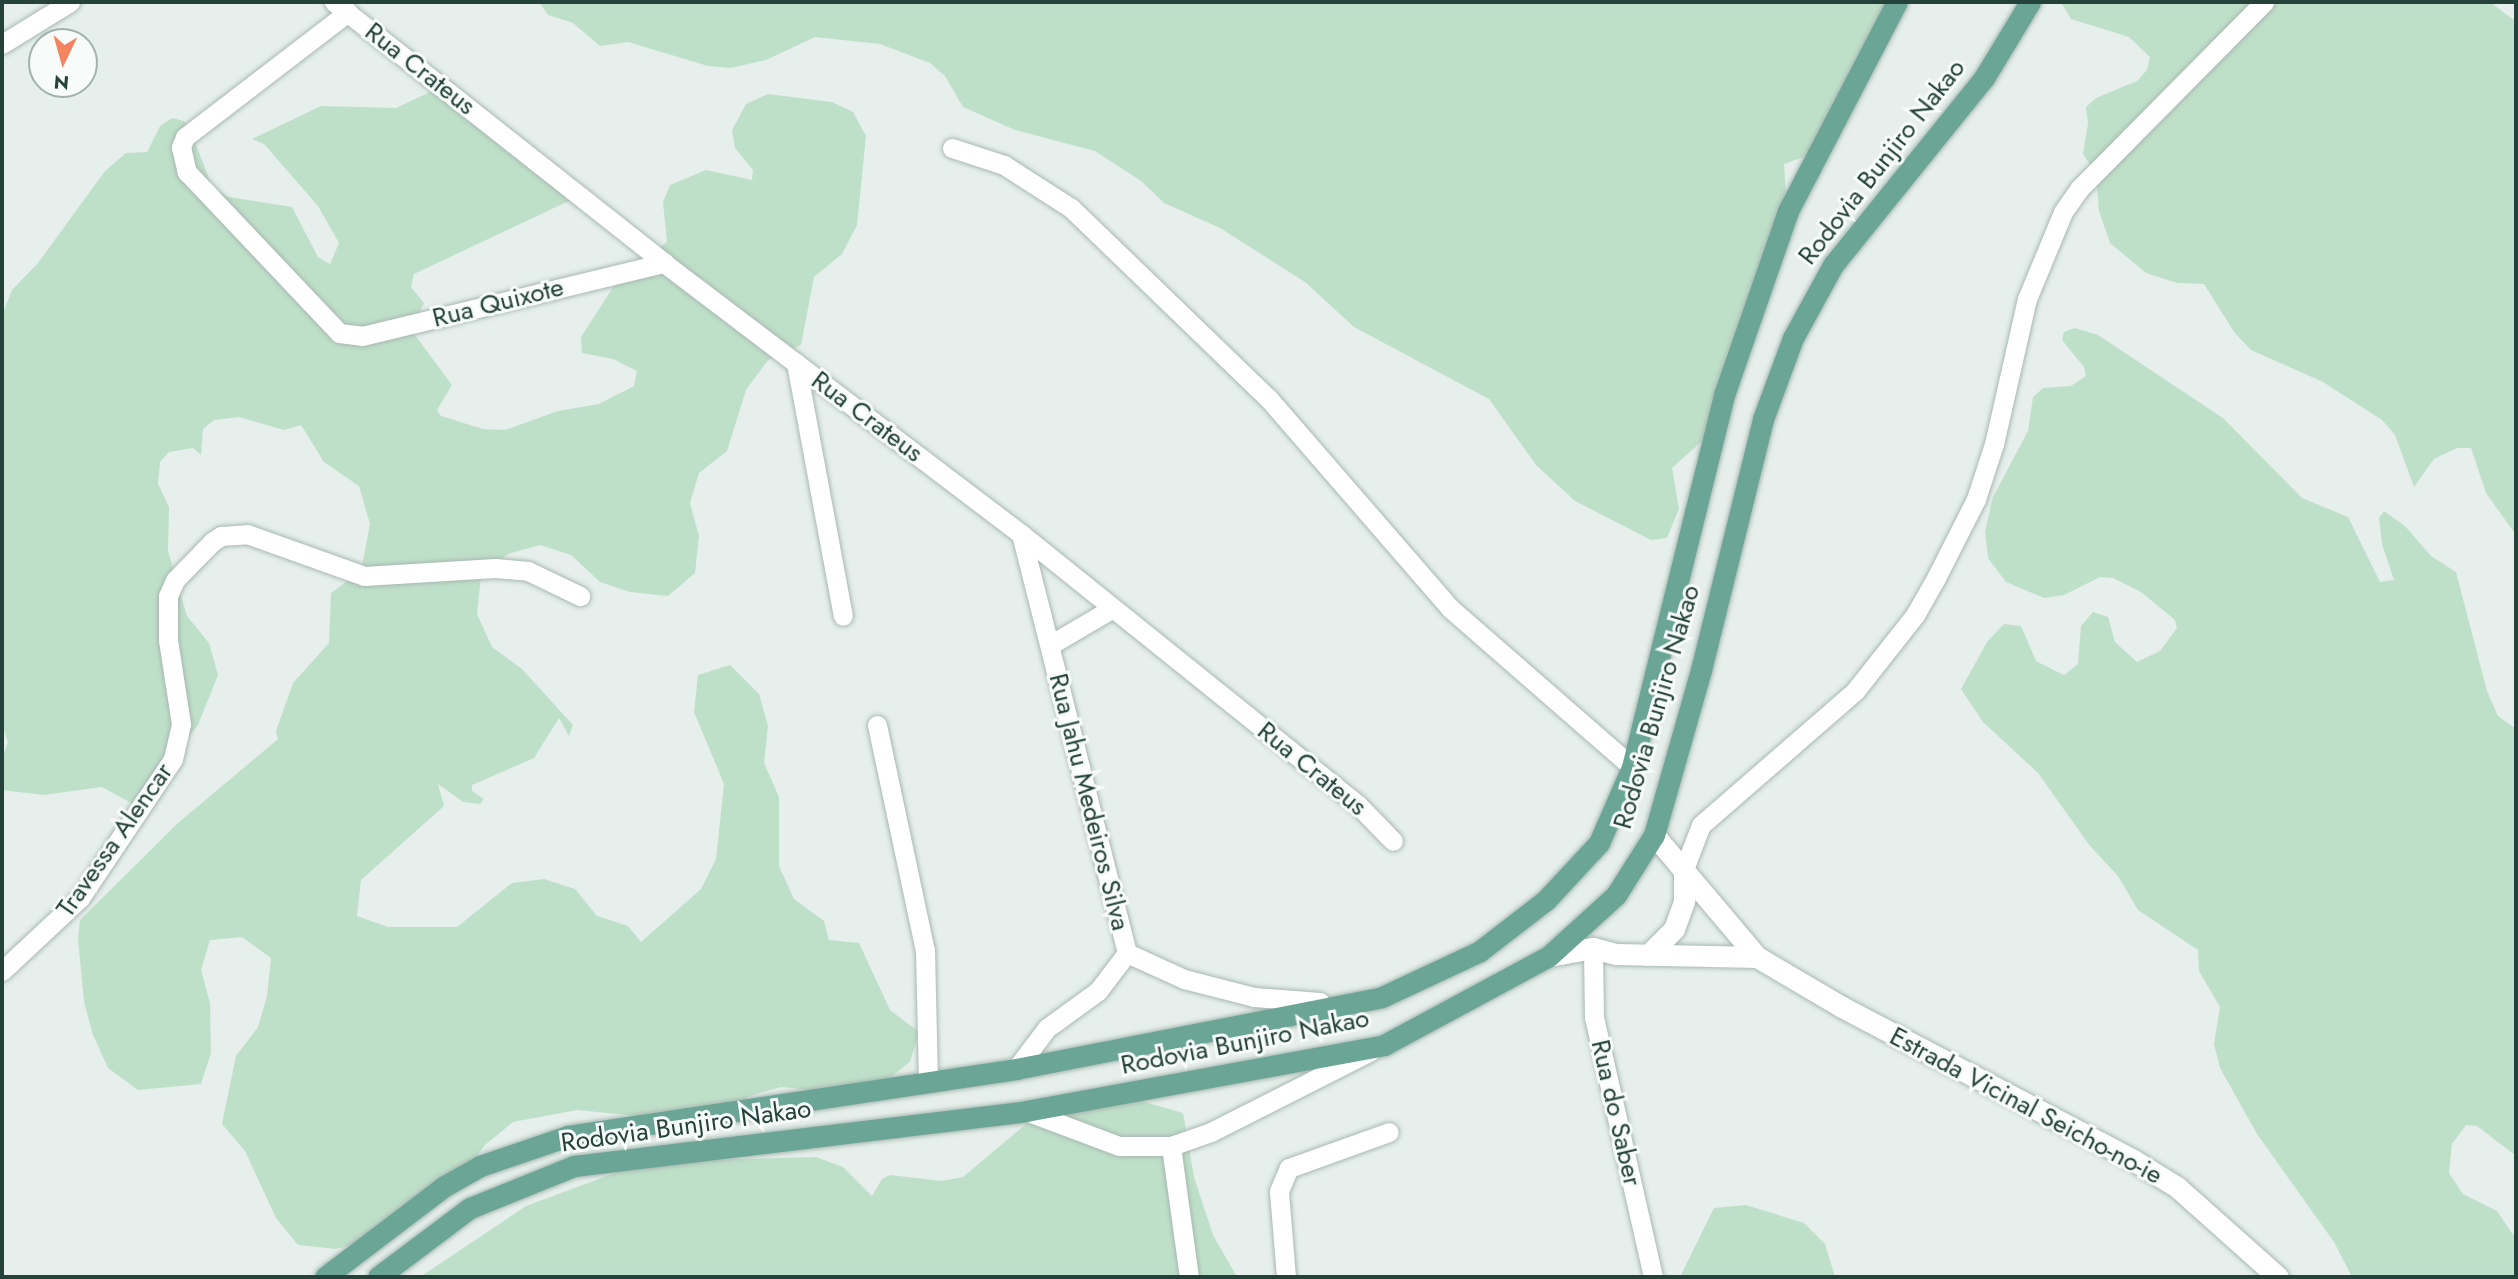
<!DOCTYPE html>
<html>
<head>
<meta charset="utf-8">
<style>
	body { margin:0 }
	#map { position:relative; width:2518px; height:1279px; overflow:hidden; background:#e6efeb; font-family:Jost,sans-serif }
	div>[style] { position:absolute }
	.green>* { inset:0; background:#bfe0c8 }
	.roads { filter:drop-shadow(0 0 2px #a8b8b2) drop-shadow(0 0 2px #a8b8b2) }
	.minor>* { height:19px; margin:-9.5px; padding:0 9.5px; transform-origin:9.5px; border-radius:9.5px; background:#fff }
	.tertiary>* { height:21px; margin:-10.5px; padding:0 10.5px; transform-origin:10.5px; border-radius:10.5px; background:#fff }
	.primary>* { height:21px; margin:-10.5px; padding:0 10.5px; transform-origin:10.5px; border-radius:10.5px; background:#6aa596 }
	span { translate:-50% -50%; white-space:nowrap; text-align:center; line-height:1.15; -webkit-text-stroke:6px #f7fbf9; paint-order:stroke }
	.street-label { font-size:26px; color:#24423a }
	.frame { position:absolute; inset:0; border:4px solid #24423a; pointer-events:none }
	.north { position:absolute; left:28px; top:28px; width:70px; height:70px; box-sizing:border-box; background:#f7fbf9; border:2px solid #a3b1ad; border-radius:50%; rotate:185deg; font-size:19px; font-weight:700; line-height:28px; text-align:center; color:#24423a }
	.north::after { content:''; display:block; margin:auto; width:24px; height:32px; background:#f4845f; clip-path:polygon(50% 0,100% 100%,50% 72%,0 100%) }
</style>
</head>
<body>
<div id="map">
	<div class="green">
		<i style="clip-path:polygon(539px 2px,1888px 2px,1821px 137px,1804px 157px,1784px 164px,1786px 196px,1716px 414px,1701px 442px,1672px 468px,1679px 509px,1667px 538px,1651px 540px,1575px 501px,1536px 465px,1489px 399px,1354px 327px,1305px 282px,1220px 228px,1164px 203px,1141px 181px,1095px 151px,1015px 130px,963px 107px,945px 76px,930px 63px,880px 44px,815px 37px,766px 60px,730px 68px,708px 66px,628px 42px,600px 46px,573px 23px,548px 15px)"></i>
		<i style="clip-path:polygon(2061px 2px,2490px 2px,2514px 20px,2516px 535px,2486px 493px,2471px 448px,2457px 448px,2434px 459px,2414px 487px,2395px 435px,2382px 420px,2323px 382px,2251px 350px,2234px 332px,2204px 284px,2177px 283px,2146px 273px,2110px 243px,2099px 211px,2096px 173px,2083px 154px,2088px 123px,2086px 107px,2096px 98px,2137px 81px,2147px 70px,2150px 57px,2129px 37px,2071px 19px)"></i>
		<i style="clip-path:polygon(430px 92px,452px 95px,573px 199px,414px 274px,411px 287px,424px 303px,414px 323px,415px 335px,452px 385px,437px 410px,441px 416px,483px 429px,505px 430px,558px 411px,599px 404px,634px 386px,637px 371px,613px 359px,582px 353px,581px 337px,619px 278px,667px 242px,663px 202px,670px 185px,706px 170px,752px 180px,753px 170px,735px 148px,732px 130px,746px 104px,768px 94px,832px 102px,853px 112px,866px 136px,857px 225px,842px 254px,814px 277px,801px 345px,768px 360px,746px 390px,727px 451px,699px 473px,690px 503px,699px 536px,695px 573px,668px 596px,630px 592px,600px 582px,571px 555px,540px 545px,508px 554px,481px 576px,477px 614px,492px 647px,522px 669px,573px 725px,569px 736px,559px 718px,534px 758px,472px 785px,472px 791px,484px 799px,480px 804px,463px 802px,438px 784px,444px 806px,361px 880px,357px 916px,388px 927px,457px 927px,512px 883px,544px 879px,575px 889px,597px 916px,628px 926px,641px 942px,701px 889px,716px 859px,724px 784px,694px 712px,698px 675px,730px 665px,759px 694px,768px 726px,764px 763px,779px 797px,779px 866px,794px 899px,824px 921px,829px 940px,859px 943px,890px 1010px,919px 1032px,910px 1062px,882px 1084px,819px 1091px,781px 1087px,749px 1096px,721px 1118px,689px 1121px,577px 1110px,513px 1122px,485px 1145px,463px 1174px,368px 1240px,336px 1249px,298px 1245px,276px 1218px,245px 1151px,222px 1124px,236px 1056px,258px 1027px,267px 996px,271px 958px,242px 937px,210px 940px,201px 970px,210px 1003px,211px 1053px,201px 1084px,138px 1090px,108px 1068px,93px 1035px,84px 1002px,78px 939px,80px 920px,178px 823px,278px 739px,276px 731px,293px 683px,329px 643px,331px 593px,361px 571px,370px 524px,359px 486px,324px 462px,301px 425px,284px 430px,239px 417px,214px 420px,203px 429px,201px 455px,193px 448px,169px 452px,160px 462px,158px 484px,169px 507px,168px 551px,187px 616px,209px 643px,218px 675px,198px 725px,135px 805px,102px 787px,43px 795px,2px 790px,2px 758px,8px 742px,2px 725px,2px 315px,12px 290px,38px 263px,105px 171px,126px 153px,147px 152px,160px 126px,172px 118px,184px 121px,190px 129px,213px 189px,229px 197px,292px 207px,318px 257px,330px 264px,339px 243px,318px 206px,264px 144px,252px 139px,321px 106px,396px 108px)"></i>
		<i style="clip-path:polygon(2075px 328px,2098px 335px,2223px 418px,2302px 498px,2348px 517px,2380px 582px,2394px 580px,2382px 544px,2379px 518px,2384px 511px,2405px 526px,2431px 556px,2456px 572px,2487px 691px,2498px 716px,2516px 729px,2516px 1156px,2477px 1126px,2466px 1125px,2452px 1144px,2449px 1173px,2463px 1194px,2497px 1211px,2516px 1239px,2516px 1277px,2352px 1277px,2334px 1242px,2257px 1134px,2220px 1068px,2214px 1044px,2220px 1007px,2199px 971px,2198px 950px,2138px 910px,2118px 876px,2090px 846px,2038px 773px,1983px 722px,1961px 689px,1987px 642px,2004px 624px,2021px 626px,2036px 661px,2064px 675px,2078px 664px,2081px 626px,2093px 612px,2108px 617px,2115px 642px,2137px 662px,2160px 651px,2177px 628px,2175px 620px,2141px 592px,2113px 578px,2100px 577px,2064px 595px,2044px 598px,2006px 582px,1988px 558px,1985px 531px,1993px 497px,2028px 431px,2033px 397px,2043px 388px,2071px 386px,2086px 376px,2084px 367px,2062px 340px,2064px 332px)"></i>
		<i style="clip-path:polygon(1107px 1091px,1183px 1113px,1194px 1177px,1213px 1235px,1237px 1277px,420px 1277px,526px 1206px,628px 1168px,667px 1161px,816px 1157px,843px 1167px,872px 1196px,882px 1179px,890px 1175px,942px 1181px,963px 1177px,1056px 1099px)"></i>
		<i style="clip-path:polygon(1746px 1205px,1804px 1223px,1825px 1244px,1835px 1277px,1680px 1277px,1714px 1208px)"></i>
	</div>
	<div class="roads">
		<div class="minor">
			<i style="left:334px;top:2px;width:421px;rotate:38.3deg"></i>
			<i style="left:664px;top:263px;width:448px;rotate:37.2deg"></i>
			<i style="left:1021px;top:534px;width:432px;rotate:38.8deg"></i>
			<i style="left:1358px;top:805px;width:50px;rotate:45.8deg"></i>
			<i style="left:348px;top:12px;width:205px;rotate:142.5deg"></i>
			<i style="left:185px;top:137px;width:11px;rotate:112deg"></i>
			<i style="left:181px;top:147px;width:26px;rotate:77deg"></i>
			<i style="left:187px;top:172px;width:221px;rotate:46.6deg"></i>
			<i style="left:339px;top:333px;width:23px;rotate:7deg"></i>
			<i style="left:362px;top:336px;width:311px;rotate:-13.6deg"></i>
			<i style="left:2px;top:44px;width:80px;rotate:-31.7deg"></i>
			<i style="left:952px;top:148px;width:55px;rotate:18.1deg"></i>
			<i style="left:1004px;top:165px;width:80px;rotate:32.7deg"></i>
			<i style="left:1071px;top:208px;width:274px;rotate:44deg"></i>
			<i style="left:1268px;top:398px;width:279px;rotate:49.1deg"></i>
			<i style="left:1451px;top:609px;width:240px;rotate:41.1deg"></i>
			<i style="left:796px;top:363px;width:257px;rotate:79.5deg"></i>
			<i style="left:1021px;top:534px;width:432px;rotate:75.8deg"></i>
			<i style="left:1050px;top:645px;width:71px;rotate:-30.5deg"></i>
			<i style="left:877px;top:725px;width:230px;rotate:78deg"></i>
			<i style="left:925px;top:950px;width:131px;rotate:88.7deg"></i>
			<i style="left:1684px;top:869px;width:47px;rotate:-68.9deg"></i>
			<i style="left:1701px;top:825px;width:204px;rotate:-41deg"></i>
			<i style="left:1855px;top:691px;width:97px;rotate:-51.7deg"></i>
			<i style="left:1915px;top:615px;width:43px;rotate:-60.4deg"></i>
			<i style="left:1936px;top:578px;width:89px;rotate:-63.1deg"></i>
			<i style="left:1976px;top:499px;width:58px;rotate:-71.9deg"></i>
			<i style="left:1994px;top:444px;width:149px;rotate:-77.2deg"></i>
			<i style="left:2027px;top:299px;width:94px;rotate:-67.5deg"></i>
			<i style="left:2063px;top:212px;width:29px;rotate:-55deg"></i>
			<i style="left:2080px;top:188px;width:262px;rotate:-45.3deg"></i>
			<i style="left:1593px;top:948px;width:69px;rotate:89.2deg"></i>
			<i style="left:1594px;top:1017px;width:267px;rotate:77.2deg"></i>
			<i style="left:1127px;top:953px;width:63px;rotate:24.5deg"></i>
			<i style="left:1184px;top:979px;width:72px;rotate:14.4deg"></i>
			<i style="left:1254px;top:997px;width:66px;rotate:4.3deg"></i>
			<i style="left:2px;top:971px;width:107px;rotate:-43.1deg"></i>
			<i style="left:80px;top:898px;width:167px;rotate:-56.2deg"></i>
			<i style="left:173px;top:759px;width:36px;rotate:-77deg"></i>
			<i style="left:181px;top:724px;width:85px;rotate:-98.8deg"></i>
			<i style="left:168px;top:640px;width:44px;rotate:-90deg"></i>
			<i style="left:168px;top:596px;width:17px;rotate:-66deg"></i>
			<i style="left:175px;top:580px;width:53px;rotate:-45.8deg"></i>
			<i style="left:212px;top:542px;width:11px;rotate:-34deg"></i>
			<i style="left:221px;top:536px;width:26px;rotate:-4deg"></i>
			<i style="left:247px;top:534px;width:124px;rotate:19.7deg"></i>
			<i style="left:364px;top:576px;width:131px;rotate:-3.5deg"></i>
			<i style="left:495px;top:568px;width:33px;rotate:5deg"></i>
			<i style="left:528px;top:571px;width:58px;rotate:25.7deg"></i>
			<i style="left:1016px;top:1069px;width:51px;rotate:-52.9deg"></i>
			<i style="left:1047px;top:1028px;width:63px;rotate:-36deg"></i>
			<i style="left:1098px;top:991px;width:48px;rotate:-52.7deg"></i>
			<i style="left:1026px;top:1111px;width:99px;rotate:20.6deg"></i>
			<i style="left:1119px;top:1146px;width:52px"></i>
			<i style="left:1171px;top:1146px;width:42px;rotate:-19.3deg"></i>
			<i style="left:1211px;top:1132px;width:179px;rotate:-26.9deg"></i>
			<i style="left:1171px;top:1146px;width:132px;rotate:82.2deg"></i>
			<i style="left:1286px;top:1277px;width:86px;rotate:-94.7deg"></i>
			<i style="left:1279px;top:1191px;width:25px;rotate:-67deg"></i>
			<i style="left:1289px;top:1168px;width:106px;rotate:-19.8deg"></i>
		</div>
		<div class="tertiary">
			<i style="left:1654px;top:835px;width:160px;rotate:49.8deg"></i>
			<i style="left:1757px;top:957px;width:99px;rotate:30.5deg"></i>
			<i style="left:1842px;top:1007px;width:329px;rotate:27.7deg"></i>
			<i style="left:2133px;top:1160px;width:52px;rotate:31.5deg"></i>
			<i style="left:2177px;top:1187px;width:135px;rotate:41.7deg"></i>
			<i style="left:1648px;top:955px;width:37px;rotate:-45deg"></i>
			<i style="left:1674px;top:929px;width:30px;rotate:-70deg"></i>
			<i style="left:1684px;top:901px;width:32px;rotate:-90deg"></i>
			<i style="left:1549px;top:956px;width:45px;rotate:-10.3deg"></i>
			<i style="left:1593px;top:948px;width:24px;rotate:15deg"></i>
			<i style="left:1616px;top:954px;width:141px;rotate:1.2deg"></i>
		</div>
		<div class="primary">
			<i style="left:325px;top:1277px;width:148px;rotate:-37.3deg"></i>
			<i style="left:443px;top:1187px;width:43px;rotate:-29.6deg"></i>
			<i style="left:480px;top:1166px;width:93px;rotate:-18.8deg"></i>
			<i style="left:568px;top:1136px;width:453px;rotate:-8.5deg"></i>
			<i style="left:1016px;top:1069px;width:373px;rotate:-11.1deg"></i>
			<i style="left:1382px;top:997px;width:108px;rotate:-25.1deg"></i>
			<i style="left:1480px;top:951px;width:83px;rotate:-37.7deg"></i>
			<i style="left:1546px;top:900px;width:78px;rotate:-47.1deg"></i>
			<i style="left:1599px;top:843px;width:83px;rotate:-66.5deg"></i>
			<i style="left:1632px;top:767px;width:386px;rotate:-76.1deg"></i>
			<i style="left:1725px;top:392px;width:192px;rotate:-70.8deg"></i>
			<i style="left:1788px;top:211px;width:236px;rotate:-62.5deg"></i>
			<i style="left:378px;top:1277px;width:115px;rotate:-36.9deg"></i>
			<i style="left:470px;top:1208px;width:112px;rotate:-22deg"></i>
			<i style="left:574px;top:1166px;width:455px;rotate:-6.9deg"></i>
			<i style="left:1026px;top:1111px;width:364px;rotate:-10.4deg"></i>
			<i style="left:1384px;top:1045px;width:187px;rotate:-28.3deg"></i>
			<i style="left:1549px;top:956px;width:91px;rotate:-42.3deg"></i>
			<i style="left:1616px;top:895px;width:71px;rotate:-57.7deg"></i>
			<i style="left:1654px;top:835px;width:172px;rotate:-74.1deg"></i>
			<i style="left:1701px;top:670px;width:259px;rotate:-76.1deg"></i>
			<i style="left:1763px;top:419px;width:86px;rotate:-69.7deg"></i>
			<i style="left:1793px;top:338px;width:83px;rotate:-61.3deg"></i>
			<i style="left:1833px;top:265px;width:240px;rotate:-51.1deg"></i>
			<i style="left:1984px;top:78px;width:89px;rotate:-58.8deg"></i>
		</div>
	</div>
	<div class="street-label">
		<span style="left:420px;top:69px;rotate:38deg">Rua Crateus</span>
		<span style="left:1882px;top:162px;rotate:-52deg">Rodovia Bunjiro Nakao</span>
		<span style="left:498px;top:303px;rotate:-14deg">Rua Quixote</span>
		<span style="left:867px;top:417px;rotate:37deg">Rua Crateus</span>
		<span style="left:1657px;top:707px;rotate:-74deg">Rodovia Bunjiro Nakao</span>
		<span style="left:1312px;top:769px;rotate:39deg">Rua Crateus</span>
		<span style="left:1089px;top:802px;rotate:76deg">Rua Jahu Medeiros Silva</span>
		<span style="left:115px;top:840px;rotate:-55deg">Travessa Alencar</span>
		<span style="left:1245px;top:1042px;rotate:-11deg">Rodovia Bunjiro Nakao</span>
		<span style="left:2026px;top:1106px;rotate:28deg">Estrada Vicinal Seicho-no-ie</span>
		<span style="left:1616px;top:1113px;rotate:77deg">Rua do Saber</span>
		<span style="left:686px;top:1126px;rotate:-8deg">Rodovia Bunjiro Nakao</span>
	</div>
	<div class="frame"></div>
	<div class="north">N</div>
</div>
</body>
</html>
